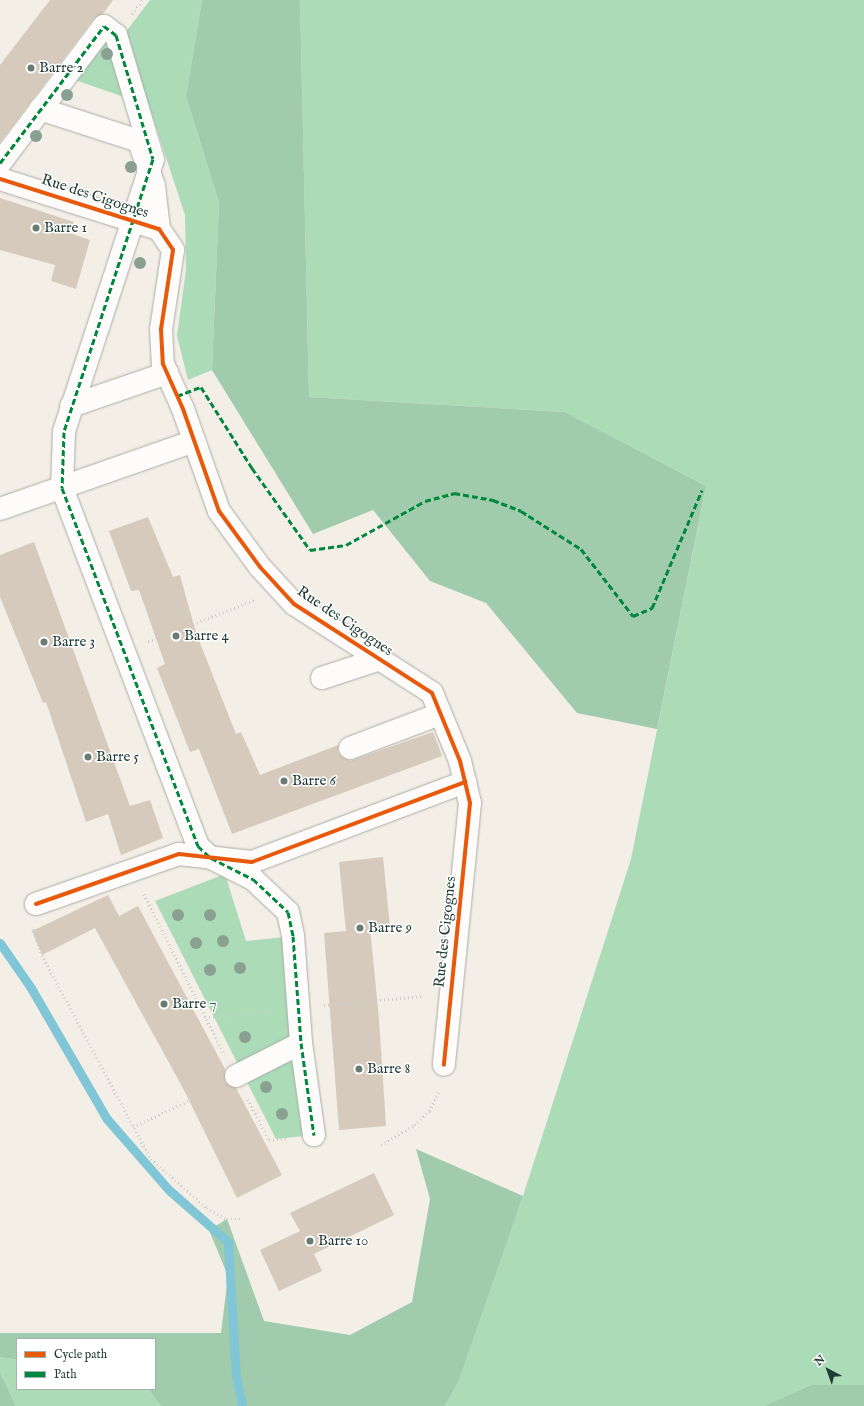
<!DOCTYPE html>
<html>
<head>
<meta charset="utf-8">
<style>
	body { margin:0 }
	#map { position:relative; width:864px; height:1406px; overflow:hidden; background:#f3eee6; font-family:"IM FELL English",serif }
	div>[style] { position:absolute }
	.green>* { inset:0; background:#acdbb8 }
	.forest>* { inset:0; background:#a0cbac }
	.stream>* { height:9px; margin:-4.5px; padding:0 4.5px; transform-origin:4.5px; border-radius:4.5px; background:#81c6d6 }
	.building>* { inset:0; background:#d5cabc }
	.path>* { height:2.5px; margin-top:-1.25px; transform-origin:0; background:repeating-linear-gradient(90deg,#cdcecc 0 1px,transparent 0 4px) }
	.roads { filter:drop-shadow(0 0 1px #abaca6) drop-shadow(0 0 1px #abaca6) }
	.minor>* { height:22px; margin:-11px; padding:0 11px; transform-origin:11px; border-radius:11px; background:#fdfcfb }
	.quiet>* { height:3px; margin-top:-1.5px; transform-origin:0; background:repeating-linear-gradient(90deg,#00873e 0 6px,transparent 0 9px) }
	.cycleway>* { height:4px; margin:-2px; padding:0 2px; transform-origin:2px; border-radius:2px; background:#e8590c }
	.trees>* { width:12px; height:12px; margin:-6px; border-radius:50%; background:#8aa091 }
	.dots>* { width:11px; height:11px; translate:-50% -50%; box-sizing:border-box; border:2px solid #fff; border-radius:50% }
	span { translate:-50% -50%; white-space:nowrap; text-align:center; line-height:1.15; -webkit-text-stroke:3px #fff; paint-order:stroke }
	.poi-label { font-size:15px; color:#1f3d34 }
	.left { translate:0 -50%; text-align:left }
	.street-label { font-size:15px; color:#1f3d34 }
	.legend { position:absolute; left:16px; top:1338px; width:140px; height:52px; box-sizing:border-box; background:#fff; border:1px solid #a5b1ae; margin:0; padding:5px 7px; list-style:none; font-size:12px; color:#1f3d34 }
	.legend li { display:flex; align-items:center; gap:8px; height:20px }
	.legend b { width:20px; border:1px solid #a5b1ae }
	.north { position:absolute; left:808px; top:1350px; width:40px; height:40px; -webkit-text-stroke:3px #fff; paint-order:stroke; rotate:319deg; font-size:11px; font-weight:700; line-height:16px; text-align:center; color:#1f3d34 }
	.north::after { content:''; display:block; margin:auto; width:14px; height:18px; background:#1f3d34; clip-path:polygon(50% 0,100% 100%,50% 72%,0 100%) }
</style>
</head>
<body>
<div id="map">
	<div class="green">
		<i style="clip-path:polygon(150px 0,202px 0,186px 96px,219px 203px,212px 370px,188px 380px,177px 336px,186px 270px,185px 215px,125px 33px)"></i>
		<i style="clip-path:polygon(300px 0,864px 0,864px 1385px,811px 1385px,764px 1406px,445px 1406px,460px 1378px,523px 1196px,631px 859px,706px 486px,565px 412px,309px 397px)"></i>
		<i style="clip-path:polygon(108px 37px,127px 98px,75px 80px)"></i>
		<i style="clip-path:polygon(225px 874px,246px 941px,293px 936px,314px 1135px,276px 1139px,155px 901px)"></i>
		<i style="clip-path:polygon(0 1357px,17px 1360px,17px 1389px,148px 1389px,161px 1406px,16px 1406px,0 1372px)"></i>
	</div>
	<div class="forest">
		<i style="clip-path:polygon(202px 0,300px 0,309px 397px,565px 412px,706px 486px,657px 729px,577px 713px,486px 603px,430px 581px,373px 510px,313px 534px,212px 370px,219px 203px,186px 96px)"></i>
		<i style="clip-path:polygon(416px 1149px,523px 1196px,460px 1378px,445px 1406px,161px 1406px,148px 1389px,155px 1389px,155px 1339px,17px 1339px,17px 1360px,0 1357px,0 1333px,221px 1333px,228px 1276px,209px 1230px,227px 1219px,264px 1321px,350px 1335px,412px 1302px,430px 1199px)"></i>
		<i style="clip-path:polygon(0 1372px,16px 1406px,0 1406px)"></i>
		<i style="clip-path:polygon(811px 1385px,864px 1385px,864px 1406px,764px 1406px)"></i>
	</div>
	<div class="stream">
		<i style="left:0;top:943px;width:55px;rotate:55.4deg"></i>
		<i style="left:31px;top:988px;width:151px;rotate:59.9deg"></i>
		<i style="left:107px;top:1119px;width:94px;rotate:48.9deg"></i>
		<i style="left:169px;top:1190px;width:79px;rotate:41.4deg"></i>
		<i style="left:228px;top:1242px;width:133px;rotate:86.6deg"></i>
		<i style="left:236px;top:1375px;width:32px;rotate:79deg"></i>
	</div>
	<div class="building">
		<i style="clip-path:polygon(50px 0,113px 0,103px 14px,94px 18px,0 142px,0 65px)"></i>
		<i style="clip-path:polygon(0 198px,74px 222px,70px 233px,90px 240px,76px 289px,51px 281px,55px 265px,0 250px)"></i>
		<i style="clip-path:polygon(148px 517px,173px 577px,180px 575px,196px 633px,236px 734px,241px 732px,260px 775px,338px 745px,338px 753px,350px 761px,433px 732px,442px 756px,232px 834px,199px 749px,190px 752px,157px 668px,165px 664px,139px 590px,131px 591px,109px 531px)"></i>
		<i style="clip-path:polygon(34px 542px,130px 806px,150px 800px,163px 838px,121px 855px,108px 814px,86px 822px,46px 702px,43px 703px,0 597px,0 555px)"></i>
		<i style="clip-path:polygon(383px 857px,390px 927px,370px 928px,379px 1019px,386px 1126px,339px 1130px,324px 933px,346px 931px,339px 862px)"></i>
		<i style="clip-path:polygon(108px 895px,119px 916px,138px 906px,225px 1069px,225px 1082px,236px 1088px,282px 1175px,237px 1198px,185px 1092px,95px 928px,42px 955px,32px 931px)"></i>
		<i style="clip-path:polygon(374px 1173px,394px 1215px,314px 1254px,322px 1271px,279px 1291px,260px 1250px,300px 1231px,290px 1213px)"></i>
	</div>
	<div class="path">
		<i style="left:132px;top:14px;width:17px;rotate:-54deg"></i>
		<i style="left:193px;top:624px;width:66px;rotate:-21.5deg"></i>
		<i style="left:148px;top:641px;width:9px;rotate:-21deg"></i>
		<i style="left:144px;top:894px;width:177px;rotate:63.4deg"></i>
		<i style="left:33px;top:929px;width:28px;rotate:71deg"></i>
		<i style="left:42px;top:955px;width:231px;rotate:61.9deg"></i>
		<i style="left:151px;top:1159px;width:74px;rotate:41.2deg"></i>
		<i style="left:207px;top:1208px;width:23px;rotate:29deg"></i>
		<i style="left:227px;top:1219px;width:13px"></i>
		<i style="left:324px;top:1005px;width:100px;rotate:-5.1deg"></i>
		<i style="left:205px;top:1017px;width:68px;rotate:-5.9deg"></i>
		<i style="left:248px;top:1099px;width:46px;rotate:62.9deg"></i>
		<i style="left:269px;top:1140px;width:19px;rotate:-6deg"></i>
		<i style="left:133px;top:1127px;width:63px;rotate:-25.3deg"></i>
		<i style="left:381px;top:1145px;width:39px;rotate:-31deg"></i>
		<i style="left:414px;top:1125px;width:21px;rotate:-43deg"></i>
		<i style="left:429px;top:1111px;width:22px;rotate:-63deg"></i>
	</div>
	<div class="roads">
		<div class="minor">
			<i style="left:40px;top:109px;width:104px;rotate:17.9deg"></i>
			<i style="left:139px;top:141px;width:47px;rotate:71.6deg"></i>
			<i style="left:154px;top:186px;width:43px;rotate:83.4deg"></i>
			<i style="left:0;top:163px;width:172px;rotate:-52.8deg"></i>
			<i style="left:104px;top:26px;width:15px;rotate:37deg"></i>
			<i style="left:116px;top:35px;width:129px;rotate:73.4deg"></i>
			<i style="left:153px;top:159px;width:287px;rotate:108.1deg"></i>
			<i style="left:64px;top:432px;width:56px;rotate:92deg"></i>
			<i style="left:62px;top:488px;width:383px;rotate:69.2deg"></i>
			<i style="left:198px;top:846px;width:18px;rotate:43deg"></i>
			<i style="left:211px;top:858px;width:47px;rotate:26.6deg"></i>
			<i style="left:253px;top:879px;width:48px;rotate:43.3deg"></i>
			<i style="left:288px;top:912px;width:25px;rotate:78deg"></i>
			<i style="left:293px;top:936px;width:107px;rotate:85.7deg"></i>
			<i style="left:301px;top:1043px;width:93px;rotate:82deg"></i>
			<i style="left:0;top:179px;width:167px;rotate:17.5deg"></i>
			<i style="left:159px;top:229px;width:25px;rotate:56deg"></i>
			<i style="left:173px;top:250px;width:80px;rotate:98.6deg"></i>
			<i style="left:161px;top:329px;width:35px;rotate:87deg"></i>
			<i style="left:163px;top:364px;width:49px;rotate:66deg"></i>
			<i style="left:183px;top:409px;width:108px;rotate:70.6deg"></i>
			<i style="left:219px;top:511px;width:69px;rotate:53.8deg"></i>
			<i style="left:260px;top:567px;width:50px;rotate:47.4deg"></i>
			<i style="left:294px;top:604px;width:164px;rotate:32.8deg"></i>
			<i style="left:432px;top:693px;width:74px;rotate:67.6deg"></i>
			<i style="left:460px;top:761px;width:43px;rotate:76.6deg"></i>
			<i style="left:470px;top:803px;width:263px;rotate:95.7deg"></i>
			<i style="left:71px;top:406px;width:102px;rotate:-19deg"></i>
			<i style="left:0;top:509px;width:206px;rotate:-19.3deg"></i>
			<i style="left:322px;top:678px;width:61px;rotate:-18.1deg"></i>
			<i style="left:350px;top:748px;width:96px;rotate:-20.7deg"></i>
			<i style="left:36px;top:904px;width:151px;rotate:-19.3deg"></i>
			<i style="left:179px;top:854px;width:73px;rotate:6.3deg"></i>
			<i style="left:252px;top:862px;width:228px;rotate:-20.6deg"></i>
			<i style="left:236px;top:1076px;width:73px;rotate:-26.9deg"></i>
		</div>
	</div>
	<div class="quiet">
		<i style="left:0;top:163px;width:172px;rotate:-52.8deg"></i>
		<i style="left:104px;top:26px;width:15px;rotate:37deg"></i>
		<i style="left:116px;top:35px;width:129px;rotate:73.4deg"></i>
		<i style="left:153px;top:159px;width:287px;rotate:108.1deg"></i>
		<i style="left:64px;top:432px;width:56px;rotate:92deg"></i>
		<i style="left:62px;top:488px;width:383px;rotate:69.2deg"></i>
		<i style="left:198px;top:846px;width:18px;rotate:43deg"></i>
		<i style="left:211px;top:858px;width:47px;rotate:26.6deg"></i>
		<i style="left:253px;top:879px;width:48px;rotate:43.3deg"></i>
		<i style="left:288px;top:912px;width:25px;rotate:78deg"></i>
		<i style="left:293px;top:936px;width:107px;rotate:85.7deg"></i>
		<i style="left:301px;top:1043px;width:93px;rotate:82deg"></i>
		<i style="left:177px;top:396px;width:26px;rotate:-21deg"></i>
		<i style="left:201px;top:387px;width:96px;rotate:57.8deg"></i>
		<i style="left:252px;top:468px;width:100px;rotate:54.7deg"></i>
		<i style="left:310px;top:550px;width:36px;rotate:-8deg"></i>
		<i style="left:346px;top:545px;width:90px;rotate:-29.1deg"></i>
		<i style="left:425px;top:501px;width:30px;rotate:-15deg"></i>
		<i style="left:454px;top:493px;width:40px;rotate:10deg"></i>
		<i style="left:493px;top:500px;width:30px;rotate:21deg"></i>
		<i style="left:521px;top:511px;width:71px;rotate:32.3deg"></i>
		<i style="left:581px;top:549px;width:85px;rotate:52.2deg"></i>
		<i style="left:633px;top:616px;width:21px;rotate:-23deg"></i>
		<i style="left:652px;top:608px;width:128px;rotate:-67deg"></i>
	</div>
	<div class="cycleway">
		<i style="left:0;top:179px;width:167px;rotate:17.5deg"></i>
		<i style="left:159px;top:229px;width:25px;rotate:56deg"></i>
		<i style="left:173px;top:250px;width:80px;rotate:98.6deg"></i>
		<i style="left:161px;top:329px;width:35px;rotate:87deg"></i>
		<i style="left:163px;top:364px;width:49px;rotate:66deg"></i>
		<i style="left:183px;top:409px;width:108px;rotate:70.6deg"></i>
		<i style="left:219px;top:511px;width:69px;rotate:53.8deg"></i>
		<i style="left:260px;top:567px;width:50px;rotate:47.4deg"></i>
		<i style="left:294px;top:604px;width:164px;rotate:32.8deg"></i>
		<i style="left:432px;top:693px;width:74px;rotate:67.6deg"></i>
		<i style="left:460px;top:761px;width:43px;rotate:76.6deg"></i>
		<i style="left:470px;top:803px;width:263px;rotate:95.7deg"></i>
		<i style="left:36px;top:904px;width:151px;rotate:-19.3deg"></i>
		<i style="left:179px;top:854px;width:73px;rotate:6.3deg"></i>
		<i style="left:252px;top:862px;width:228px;rotate:-20.6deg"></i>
	</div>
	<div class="trees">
		<i style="left:107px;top:54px"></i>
		<i style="left:67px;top:95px"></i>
		<i style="left:36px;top:136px"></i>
		<i style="left:131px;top:167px"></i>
		<i style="left:140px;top:263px"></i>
		<i style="left:178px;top:915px"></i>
		<i style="left:210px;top:915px"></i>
		<i style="left:223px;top:941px"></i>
		<i style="left:196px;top:943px"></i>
		<i style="left:240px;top:968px"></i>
		<i style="left:210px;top:970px"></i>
		<i style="left:245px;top:1037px"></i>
		<i style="left:266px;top:1087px"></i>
		<i style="left:282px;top:1114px"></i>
	</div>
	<div class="dots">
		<i style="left:31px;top:68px;background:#697b72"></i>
		<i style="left:36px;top:228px;background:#697b72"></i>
		<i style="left:176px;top:636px;background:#697b72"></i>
		<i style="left:44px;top:642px;background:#697b72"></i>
		<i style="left:88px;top:757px;background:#697b72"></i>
		<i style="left:284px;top:781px;background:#697b72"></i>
		<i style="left:360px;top:928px;background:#697b72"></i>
		<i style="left:164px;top:1004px;background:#697b72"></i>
		<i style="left:359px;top:1069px;background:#697b72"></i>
		<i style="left:310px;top:1241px;background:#697b72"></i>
	</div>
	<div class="poi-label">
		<span class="left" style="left:39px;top:68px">Barre 2</span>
		<span class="left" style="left:44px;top:228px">Barre 1</span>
		<span class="left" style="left:184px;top:636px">Barre 4</span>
		<span class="left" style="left:52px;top:642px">Barre 3</span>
		<span class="left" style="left:96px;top:757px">Barre 5</span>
		<span class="left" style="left:292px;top:781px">Barre 6</span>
		<span class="left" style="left:368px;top:928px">Barre 9</span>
		<span class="left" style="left:172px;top:1004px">Barre 7</span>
		<span class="left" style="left:367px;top:1069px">Barre 8</span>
		<span class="left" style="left:318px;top:1241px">Barre 10</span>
	</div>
	<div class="street-label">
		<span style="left:95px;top:196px;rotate:18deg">Rue des Cigognes</span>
		<span style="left:345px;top:621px;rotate:34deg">Rue des Cigognes</span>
		<span style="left:445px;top:932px;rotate:-84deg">Rue des Cigognes</span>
	</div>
	<ul class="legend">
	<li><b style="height:5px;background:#e8590c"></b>Cycle path</li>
	<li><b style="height:5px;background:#00873e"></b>Path</li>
	</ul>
	<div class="north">N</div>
</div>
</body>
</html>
